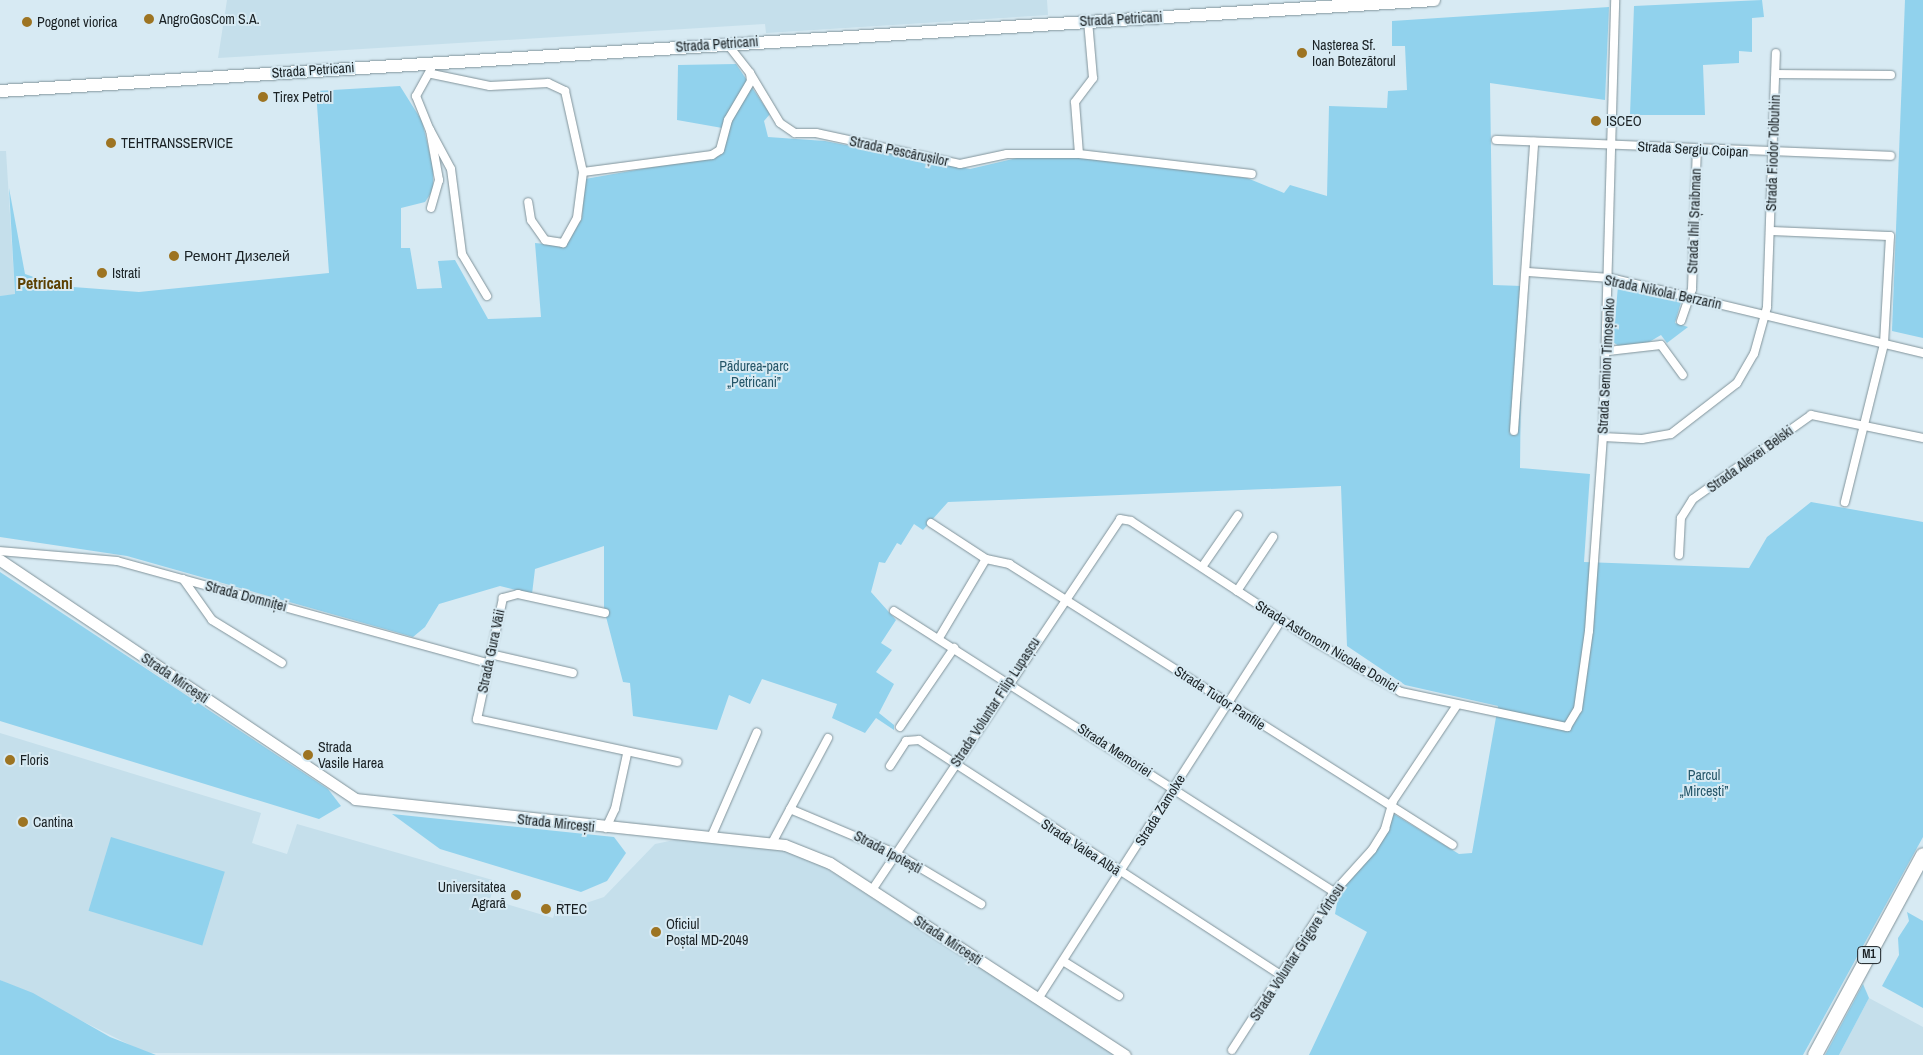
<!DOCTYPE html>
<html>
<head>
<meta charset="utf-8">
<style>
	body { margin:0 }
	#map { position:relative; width:1923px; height:1055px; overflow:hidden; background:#d7eaf3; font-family:"Archivo Narrow",sans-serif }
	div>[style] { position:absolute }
	.built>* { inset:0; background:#c5dfeb }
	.green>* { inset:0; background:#91d2ed; transform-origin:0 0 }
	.roads { filter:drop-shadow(0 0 1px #81939a) drop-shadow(0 0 1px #81939a) }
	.street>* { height:8px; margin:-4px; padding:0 4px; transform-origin:4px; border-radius:4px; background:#fff }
	.secondary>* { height:11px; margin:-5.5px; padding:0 5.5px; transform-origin:5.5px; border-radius:5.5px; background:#fff }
	.primary>* { height:12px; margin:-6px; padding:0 6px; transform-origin:6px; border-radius:6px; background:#fff }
	.highway>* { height:14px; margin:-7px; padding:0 7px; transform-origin:7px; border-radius:7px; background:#fff }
	.dots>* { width:14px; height:14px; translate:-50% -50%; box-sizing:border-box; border:2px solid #d7eaf3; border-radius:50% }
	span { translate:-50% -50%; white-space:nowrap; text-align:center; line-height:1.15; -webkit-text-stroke:4px #d7eaf3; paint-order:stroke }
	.shield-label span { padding:1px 4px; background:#d7eaf3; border:1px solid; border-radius:4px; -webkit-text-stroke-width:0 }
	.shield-label { font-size:12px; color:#1a2124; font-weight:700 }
	.poi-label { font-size:14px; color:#1a2124 }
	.left { translate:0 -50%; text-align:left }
	.right { translate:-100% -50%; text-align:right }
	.street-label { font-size:14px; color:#1a2124 }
	.park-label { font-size:14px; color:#255669 }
	.quarter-label { font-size:16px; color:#5c4002; font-weight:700 }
</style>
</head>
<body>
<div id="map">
	<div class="built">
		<i style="clip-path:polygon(227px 0,1047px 0,1048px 15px,766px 33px,765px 24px,218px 58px)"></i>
		<i style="clip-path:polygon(0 151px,6px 151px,15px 295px,0 296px)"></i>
		<i style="clip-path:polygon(0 733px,261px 813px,252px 843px,287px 854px,297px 824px,496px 881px,490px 899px,553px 918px,559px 900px,577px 906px,604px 897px,655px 844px,684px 838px,786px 850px,818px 863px,1117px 1055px,146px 1053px,0 980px)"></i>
		<i style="clip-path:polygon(1869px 998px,1923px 1027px,1923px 1055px,1839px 1055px)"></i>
	</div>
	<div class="green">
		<i style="clip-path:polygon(1762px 0,1764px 17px,1752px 18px,1752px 52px,1739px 51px,1739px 63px,1703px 65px,1705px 115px,1630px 115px,1634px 6px)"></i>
		<i style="clip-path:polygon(1905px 0,1923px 0,1923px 338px,1892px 331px)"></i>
		<i style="clip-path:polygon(1609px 7px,1605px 100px,1490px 83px,1493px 285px,1522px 286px,1520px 468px,1590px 474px,1584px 562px,1749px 568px,1767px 537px,1811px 502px,1923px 522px,1923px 837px,1803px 1055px,1309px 1055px,1367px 932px,1335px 914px,1339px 892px,1365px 862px,1394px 814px,1459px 854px,1472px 853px,1498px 706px,1405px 685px,1347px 646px,1341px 486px,948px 502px,923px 530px,914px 524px,901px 545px,897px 543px,885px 563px,879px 562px,871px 592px,896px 620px,881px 643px,892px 650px,876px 672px,894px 684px,879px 713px,894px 725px,894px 730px,876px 718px,865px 733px,832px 718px,837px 704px,762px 679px,750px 704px,729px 695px,717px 730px,633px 716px,630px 683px,623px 682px,604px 609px,604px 546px,535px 569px,532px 594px,500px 586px,439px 604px,425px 627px,413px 637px,127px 556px,0 537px,0 296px,15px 294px,9px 188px,25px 274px,60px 286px,139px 292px,329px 273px,316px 91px,400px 86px,422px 121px,433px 167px,433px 190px,425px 202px,401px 208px,401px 248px,410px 248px,417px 289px,442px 288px,438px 261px,455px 260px,488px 319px,541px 317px,535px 243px,566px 246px,582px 218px,585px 179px,721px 155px,728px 129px,677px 120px,678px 65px,736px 64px,770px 114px,764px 121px,768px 137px,825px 141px,970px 169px,1025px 156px,1077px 156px,1247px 178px,1284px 193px,1290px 185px,1327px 196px,1329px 106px,1387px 108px,1388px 91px,1407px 90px,1405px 46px,1392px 46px,1392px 21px)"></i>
		<i style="clip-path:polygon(1618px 286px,1678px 299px,1681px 302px,1675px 323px,1688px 327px,1667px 343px,1661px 335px,1644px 345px,1620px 347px,1613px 342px)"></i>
		<i style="clip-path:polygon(0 572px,328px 789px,341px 806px,319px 819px,0 721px)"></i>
		<i style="clip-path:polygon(392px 814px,614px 837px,626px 853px,607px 881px,581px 892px,440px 849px)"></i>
		<i style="left:111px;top:837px;width:119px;height:77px;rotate:17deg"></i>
		<i style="clip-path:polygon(1907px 912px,1923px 921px,1923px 1008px,1882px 986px,1899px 955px,1898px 938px,1909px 921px)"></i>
		<i style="clip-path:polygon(0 980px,33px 993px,110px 1037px,156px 1055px,0 1055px)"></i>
		<i style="clip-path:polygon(1863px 984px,1869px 998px,1839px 1055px,1825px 1055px)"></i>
	</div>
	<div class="roads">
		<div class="street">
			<i style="left:431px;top:69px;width:31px;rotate:119deg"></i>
			<i style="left:416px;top:96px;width:37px;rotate:68deg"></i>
			<i style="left:430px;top:130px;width:51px;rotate:79.8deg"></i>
			<i style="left:439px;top:180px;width:29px;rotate:106deg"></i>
			<i style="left:750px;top:73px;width:58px;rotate:59deg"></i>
			<i style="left:780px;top:123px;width:18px;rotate:34deg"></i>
			<i style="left:795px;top:133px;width:21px"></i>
			<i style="left:816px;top:133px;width:147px;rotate:12.1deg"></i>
			<i style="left:960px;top:164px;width:48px;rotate:-12deg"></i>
			<i style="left:1007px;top:154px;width:72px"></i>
			<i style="left:1079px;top:154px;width:174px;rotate:6.6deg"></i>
			<i style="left:432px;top:74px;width:59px;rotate:11.7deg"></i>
			<i style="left:490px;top:86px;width:58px;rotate:-3deg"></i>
			<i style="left:548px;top:83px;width:19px;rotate:25deg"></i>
			<i style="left:565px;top:91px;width:83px;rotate:77.5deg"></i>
			<i style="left:583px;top:172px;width:46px;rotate:97.4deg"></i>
			<i style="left:577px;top:218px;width:29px;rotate:119deg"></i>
			<i style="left:563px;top:243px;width:18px;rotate:-171deg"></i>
			<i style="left:545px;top:240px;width:24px;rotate:-125deg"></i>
			<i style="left:531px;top:220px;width:18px;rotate:-99deg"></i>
			<i style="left:1777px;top:74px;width:114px;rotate:0.5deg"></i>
			<i style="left:430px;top:130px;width:44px;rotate:61.7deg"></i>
			<i style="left:451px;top:169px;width:86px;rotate:82.6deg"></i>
			<i style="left:462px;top:254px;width:49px;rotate:59.2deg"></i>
			<i style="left:1496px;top:140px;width:395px;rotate:2.3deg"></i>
			<i style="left:1079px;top:154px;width:52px;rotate:-94.4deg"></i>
			<i style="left:1075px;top:102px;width:30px;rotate:-53deg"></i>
			<i style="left:1093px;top:78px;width:57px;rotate:-95deg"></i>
			<i style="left:583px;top:172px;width:130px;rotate:-7.5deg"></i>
			<i style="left:712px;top:155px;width:9px;rotate:-32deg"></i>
			<i style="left:720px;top:150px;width:31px;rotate:-75deg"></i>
			<i style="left:728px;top:120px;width:45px;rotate:-59.5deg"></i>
			<i style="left:751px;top:81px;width:8px;rotate:-97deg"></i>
			<i style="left:750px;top:73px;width:37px;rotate:-128deg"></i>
			<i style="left:1770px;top:231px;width:120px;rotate:2.4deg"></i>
			<i style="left:1890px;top:236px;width:108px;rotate:93.2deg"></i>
			<i style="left:1884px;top:344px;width:163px;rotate:103.9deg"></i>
			<i style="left:1528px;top:272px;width:82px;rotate:4.2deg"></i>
			<i style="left:1610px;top:278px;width:322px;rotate:13.5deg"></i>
			<i style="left:1681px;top:321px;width:34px;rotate:-71deg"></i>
			<i style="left:1692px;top:289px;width:140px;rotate:-88deg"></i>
			<i style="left:1608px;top:351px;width:53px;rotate:-6.5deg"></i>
			<i style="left:1661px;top:345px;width:37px;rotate:54deg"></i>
			<i style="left:1514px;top:431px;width:290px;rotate:-86deg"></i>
			<i style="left:1603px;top:437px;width:39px;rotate:3deg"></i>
			<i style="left:1642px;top:439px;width:29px;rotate:-10deg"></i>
			<i style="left:1671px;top:434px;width:83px;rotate:-37.7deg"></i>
			<i style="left:1737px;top:383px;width:34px;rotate:-60deg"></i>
			<i style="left:1754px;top:354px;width:49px;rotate:-74.5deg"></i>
			<i style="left:1767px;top:307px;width:254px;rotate:-88deg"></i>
			<i style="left:931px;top:523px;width:66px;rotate:33.2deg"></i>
			<i style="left:986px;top:559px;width:24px;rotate:12deg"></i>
			<i style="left:1009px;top:564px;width:525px;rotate:32.33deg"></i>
			<i style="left:0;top:551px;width:117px;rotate:4.9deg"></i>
			<i style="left:117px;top:561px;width:385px;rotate:15.4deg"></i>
			<i style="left:1679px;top:555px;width:37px;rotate:-87deg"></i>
			<i style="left:1681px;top:518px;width:22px;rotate:-58deg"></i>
			<i style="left:1693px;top:499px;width:145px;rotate:-35.4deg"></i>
			<i style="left:1811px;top:415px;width:114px;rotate:11.6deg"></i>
			<i style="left:1202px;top:567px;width:63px;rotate:-55.3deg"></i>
			<i style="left:183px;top:579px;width:50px;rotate:54.7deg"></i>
			<i style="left:212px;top:620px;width:82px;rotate:31.6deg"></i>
			<i style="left:1237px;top:591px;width:65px;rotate:-56.3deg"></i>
			<i style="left:894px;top:611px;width:522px;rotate:32.56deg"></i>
			<i style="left:605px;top:613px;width:89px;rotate:-167.7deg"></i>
			<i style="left:518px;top:594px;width:16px;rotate:165deg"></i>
			<i style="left:503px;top:598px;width:124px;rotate:102.1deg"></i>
			<i style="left:477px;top:719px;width:205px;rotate:12.1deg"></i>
			<i style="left:939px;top:638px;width:92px;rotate:-59.3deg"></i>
			<i style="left:490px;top:654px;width:85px;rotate:12.9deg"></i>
			<i style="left:900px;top:727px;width:96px;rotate:-55.6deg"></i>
			<i style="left:890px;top:766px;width:30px;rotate:-57deg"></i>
			<i style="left:906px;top:741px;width:13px;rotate:-4deg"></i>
			<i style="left:919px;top:740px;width:432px;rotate:33deg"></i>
			<i style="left:790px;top:809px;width:116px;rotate:22.8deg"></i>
			<i style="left:897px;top:854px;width:98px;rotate:30.8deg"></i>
			<i style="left:606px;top:828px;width:21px;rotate:-65deg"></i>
			<i style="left:615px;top:809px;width:56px;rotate:-77.7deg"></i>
			<i style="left:712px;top:835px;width:112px;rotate:-66.4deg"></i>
			<i style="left:772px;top:843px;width:119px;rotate:-61.9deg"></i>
			<i style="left:872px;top:890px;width:446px;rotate:-56.2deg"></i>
			<i style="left:1120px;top:519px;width:11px;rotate:10deg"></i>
			<i style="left:1131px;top:521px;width:219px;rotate:33.3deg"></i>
			<i style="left:1314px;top:641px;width:101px;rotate:30.4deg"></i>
			<i style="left:1401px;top:692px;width:170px;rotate:11.9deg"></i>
			<i style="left:1567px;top:727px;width:21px;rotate:-59deg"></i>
			<i style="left:1578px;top:709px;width:79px;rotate:-82deg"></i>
			<i style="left:1589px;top:631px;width:195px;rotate:-85.9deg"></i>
			<i style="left:1603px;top:437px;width:437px;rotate:-88.4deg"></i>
			<i style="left:1063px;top:961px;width:66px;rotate:32deg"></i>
			<i style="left:1038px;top:999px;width:450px;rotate:-57.3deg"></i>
			<i style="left:1232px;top:1050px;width:188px;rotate:-57.2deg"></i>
			<i style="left:1334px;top:892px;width:57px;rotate:-47.9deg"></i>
			<i style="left:1372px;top:850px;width:25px;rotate:-58deg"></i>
			<i style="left:1385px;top:829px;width:29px;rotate:-74deg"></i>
			<i style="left:1393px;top:801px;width:115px;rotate:-56.3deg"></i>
		</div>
		<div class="secondary">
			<i style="left:0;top:560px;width:428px;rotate:33.9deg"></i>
			<i style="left:355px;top:799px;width:432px;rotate:6.1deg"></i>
			<i style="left:785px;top:845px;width:48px;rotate:21.8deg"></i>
			<i style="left:830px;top:863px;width:352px;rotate:33.1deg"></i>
		</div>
		<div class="primary">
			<i style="left:0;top:91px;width:1437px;rotate:-3.63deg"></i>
		</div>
		<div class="highway">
			<i style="left:1815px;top:1055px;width:227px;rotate:-61.6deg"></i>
		</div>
	</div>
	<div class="dots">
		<i style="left:149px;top:19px;background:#9d7422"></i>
		<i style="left:27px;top:22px;background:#9d7422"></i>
		<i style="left:1302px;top:53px;background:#9d7422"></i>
		<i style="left:263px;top:97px;background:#9d7422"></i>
		<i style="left:1596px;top:121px;background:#9d7422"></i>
		<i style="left:111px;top:143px;background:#9d7422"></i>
		<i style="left:174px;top:256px;background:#9d7422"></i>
		<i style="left:102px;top:273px;background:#9d7422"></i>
		<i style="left:308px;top:755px;background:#9d7422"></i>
		<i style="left:10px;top:760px;background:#9d7422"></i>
		<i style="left:23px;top:822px;background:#9d7422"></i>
		<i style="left:516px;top:895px;background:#9d7422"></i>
		<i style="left:546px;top:909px;background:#9d7422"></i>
		<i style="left:656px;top:932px;background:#9d7422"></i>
	</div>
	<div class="shield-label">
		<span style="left:1869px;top:955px">M1</span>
	</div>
	<div class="poi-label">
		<span class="left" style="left:159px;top:19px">AngroGosCom S.A.</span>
		<span class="left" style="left:37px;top:22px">Pogonet viorica</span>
		<span class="left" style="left:1312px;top:53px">Nașterea Sf.<br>Ioan Botezătorul</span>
		<span class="left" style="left:273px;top:97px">Tirex Petrol</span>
		<span class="left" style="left:1606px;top:121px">ISCEO</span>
		<span class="left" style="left:121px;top:143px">TEHTRANSSERVICE</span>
		<span class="left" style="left:184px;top:256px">Ремонт Дизелей</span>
		<span class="left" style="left:112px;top:273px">Istrati</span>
		<span class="left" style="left:318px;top:755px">Strada<br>Vasile Harea</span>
		<span class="left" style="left:20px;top:760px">Floris</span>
		<span class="left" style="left:33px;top:822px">Cantina</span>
		<span class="right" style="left:506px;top:895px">Universitatea<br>Agrară</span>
		<span class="left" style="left:556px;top:909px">RTEC</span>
		<span class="left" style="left:666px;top:932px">Oficiul<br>Poștal MD-2049</span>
	</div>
	<div class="street-label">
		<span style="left:1121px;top:19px;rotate:-3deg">Strada Petricani</span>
		<span style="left:717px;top:44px;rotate:-4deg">Strada Petricani</span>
		<span style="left:313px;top:70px;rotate:-4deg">Strada Petricani</span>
		<span style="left:1693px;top:149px;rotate:3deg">Strada Sergiu Coipan</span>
		<span style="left:899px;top:151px;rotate:12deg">Strada Pescărușilor</span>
		<span style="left:1773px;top:153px;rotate:-88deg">Strada Fiodor Tolbuhin</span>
		<span style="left:1694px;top:221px;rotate:-88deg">Strada Ihil Șraibman</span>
		<span style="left:1663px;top:292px;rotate:12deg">Strada Nikolai Berzarin</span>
		<span style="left:1606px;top:366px;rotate:-87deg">Strada Semion Timoșenko</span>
		<span style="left:1750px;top:459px;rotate:-36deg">Strada Alexei Belski</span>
		<span style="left:246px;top:596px;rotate:15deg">Strada Domniței</span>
		<span style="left:1327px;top:646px;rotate:31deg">Strada Astronom Nicolae Donici</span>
		<span style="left:491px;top:651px;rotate:-78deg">Strada Gura Văii</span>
		<span style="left:175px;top:678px;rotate:34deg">Strada Mircești</span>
		<span style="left:1220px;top:698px;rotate:33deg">Strada Tudor Panfile</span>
		<span style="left:995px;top:702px;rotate:-57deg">Strada Voluntar Filip Lupașcu</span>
		<span style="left:1115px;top:750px;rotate:33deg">Strada Memoriei</span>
		<span style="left:1160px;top:810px;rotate:-58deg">Strada Zamolxe</span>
		<span style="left:556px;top:823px;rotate:6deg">Strada Mircești</span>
		<span style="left:1081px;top:847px;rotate:33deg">Strada Valea Albă</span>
		<span style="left:888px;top:852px;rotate:28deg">Strada Ipotești</span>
		<span style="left:948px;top:940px;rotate:33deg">Strada Mircești</span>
		<span style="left:1297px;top:952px;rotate:-57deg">Strada Voluntar Grigore Vîrtosu</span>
	</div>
	<div class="park-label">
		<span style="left:754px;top:374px">Pădurea-parc<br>„Petricani”</span>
		<span style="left:1704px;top:783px">Parcul<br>„Mircești”</span>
	</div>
	<div class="quarter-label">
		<span style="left:45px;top:283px">Petricani</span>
	</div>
</div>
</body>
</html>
